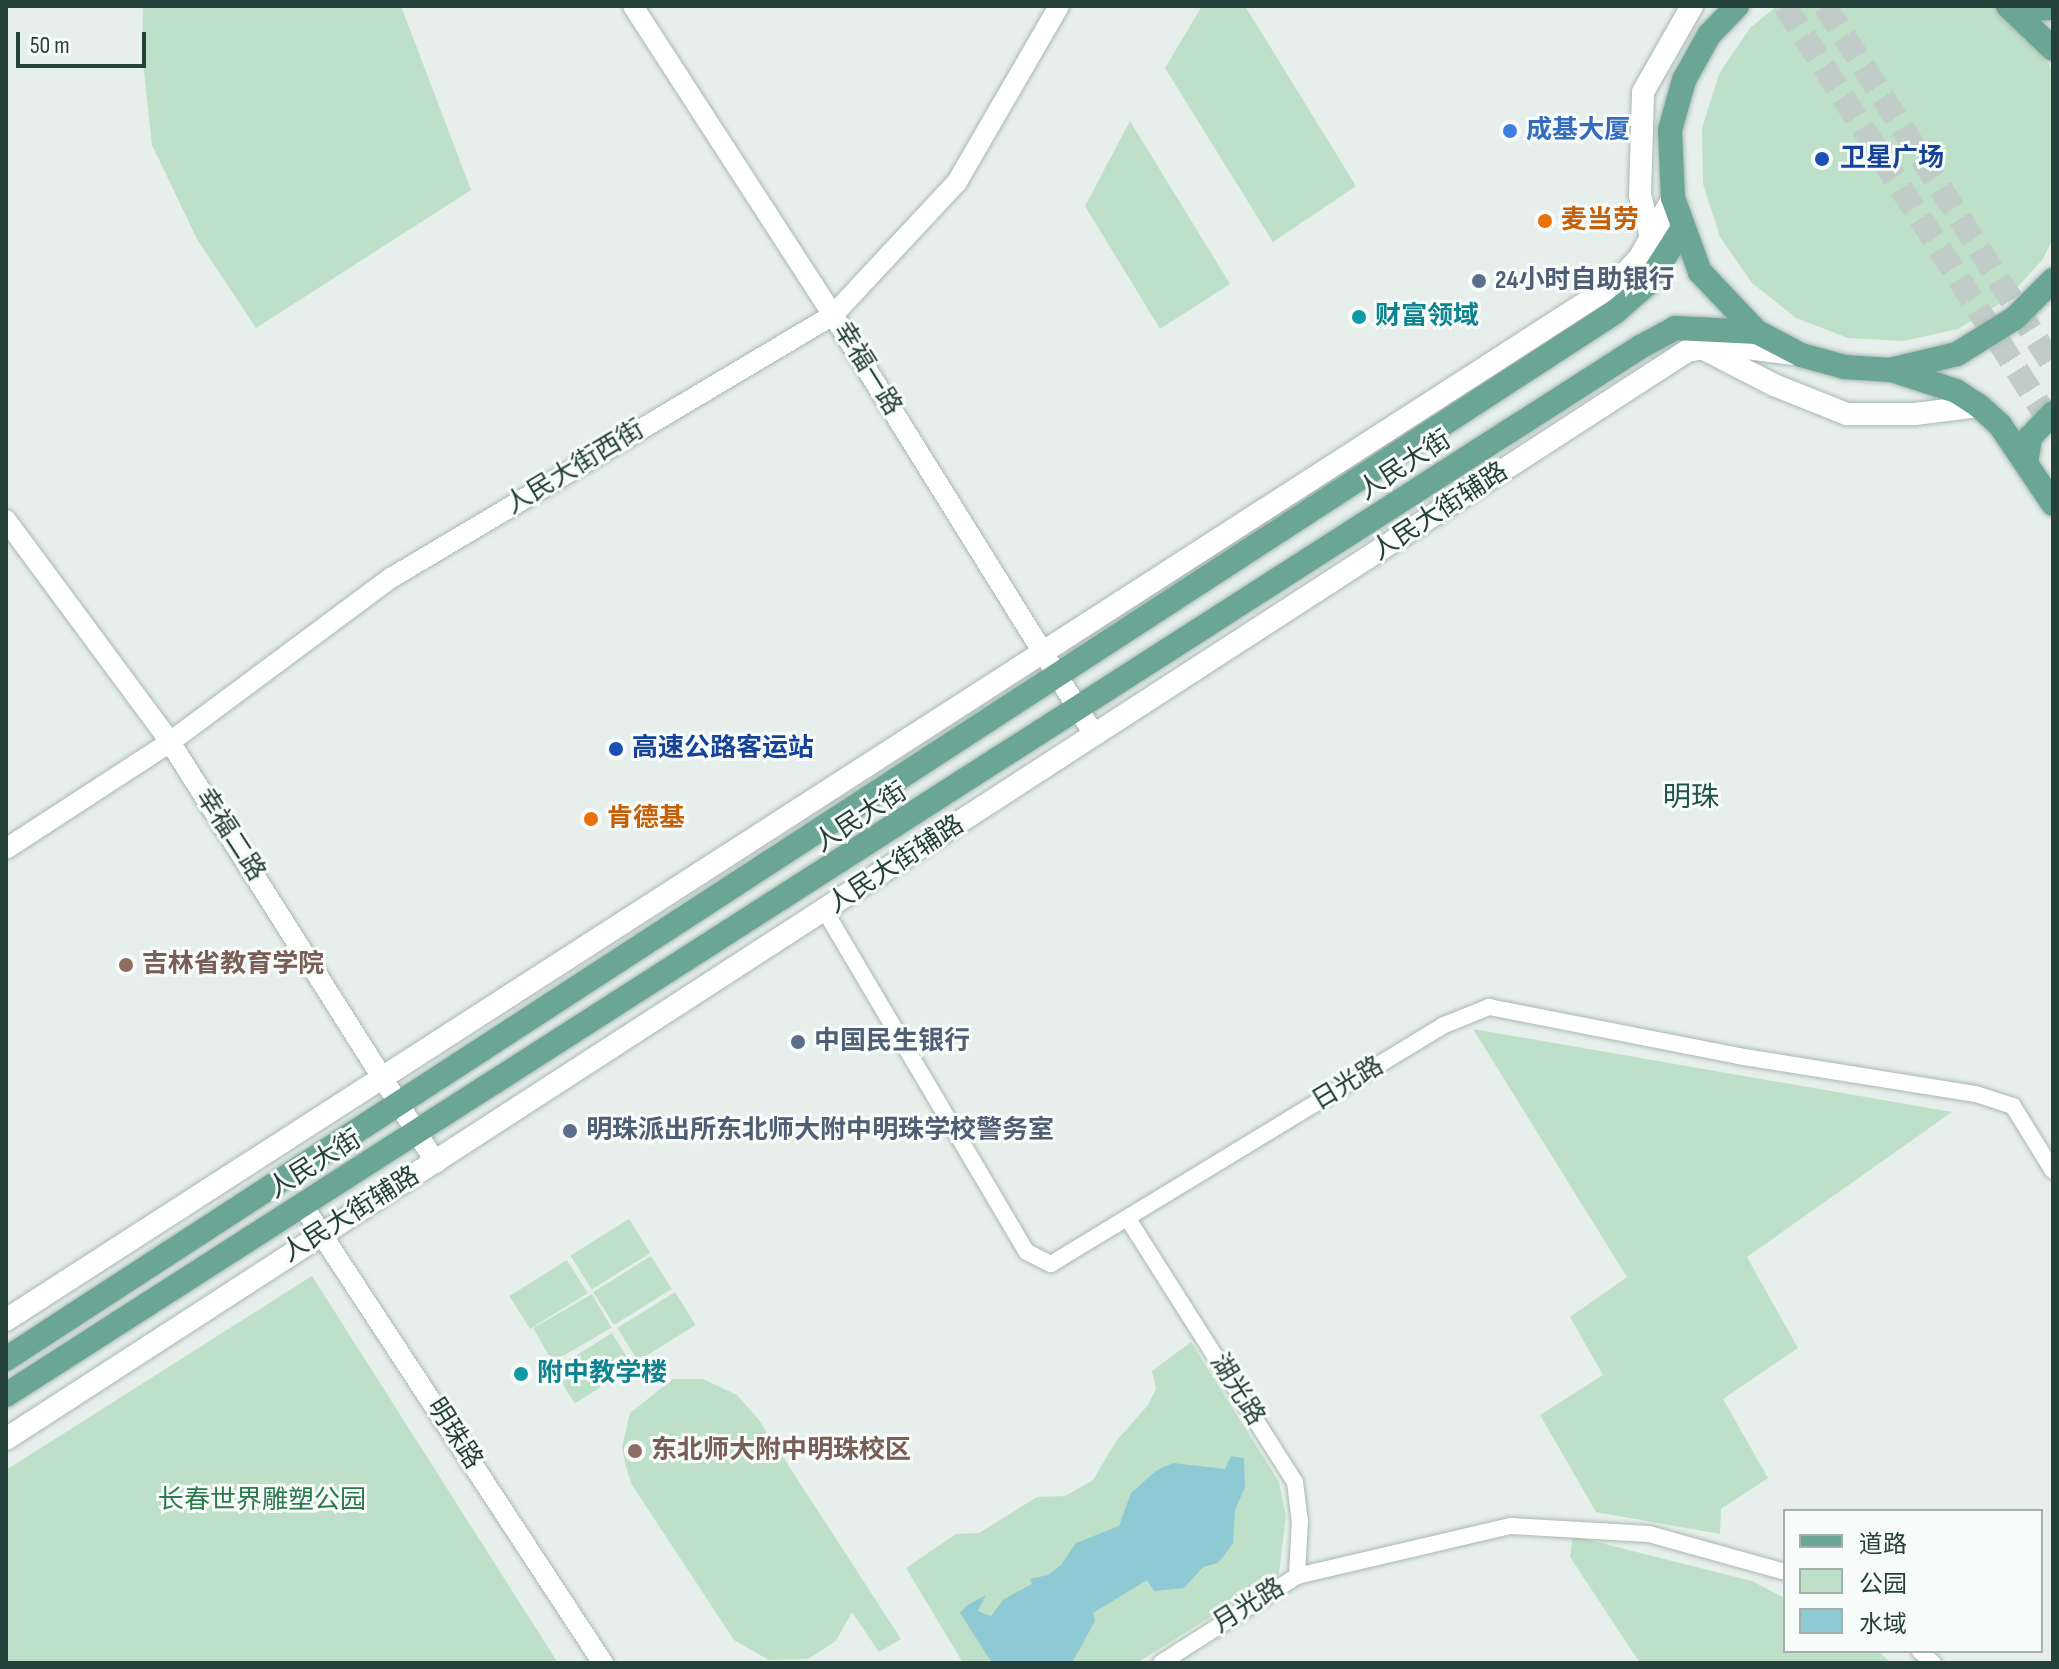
<!DOCTYPE html>
<html>
<head>
<meta charset="utf-8">
<style>
	body { margin:0 }
	#map { position:relative; width:2059px; height:1669px; overflow:hidden; background:#e6efeb; font-family:"Sofia Sans Condensed","Noto Sans SC",sans-serif }
	div>[style] { position:absolute }
	.green>* { inset:0; background:#bfe0c8; transform-origin:0 0 }
	.water>* { inset:0; background:#8ec9d4 }
	.trunk-tunnel>* { height:24px; margin-top:-12px; transform-origin:0; background:repeating-linear-gradient(90deg,#bfccc8 0 24px,transparent 0 36px) }
	.roads { filter:drop-shadow(0 0 2px #a8b8b2) drop-shadow(0 0 2px #a8b8b2) }
	.minor>* { height:16px; margin:-8px; padding:0 8px; transform-origin:8px; border-radius:8px; background:#fff }
	.tertiary>* { height:20px; margin:-10px; padding:0 10px; transform-origin:10px; border-radius:10px; background:#fff }
	.secondary>* { height:22px; margin:-11px; padding:0 11px; transform-origin:11px; border-radius:11px; background:#fff }
	.primary>* { height:24px; margin:-12px; padding:0 12px; transform-origin:12px; border-radius:12px; background:#6aa596 }
	.dots>* { width:22px; height:22px; translate:-50% -50%; box-sizing:border-box; border:4px solid #f7fbf9; border-radius:50% }
	span { translate:-50% -50%; white-space:nowrap; text-align:center; line-height:1.15; -webkit-text-stroke:6px #f7fbf9; paint-order:stroke }
	.shop-label { font-size:26px; color:#366cbe; font-weight:700 }
	.left { translate:0 -50%; text-align:left }
	.transit-label { font-size:26px; color:#164399; font-weight:700 }
	.food-label { font-size:26px; color:#c56008; font-weight:700 }
	.service-label { font-size:26px; color:#4e5e75; font-weight:700 }
	.culture-label { font-size:26px; color:#0d838f; font-weight:700 }
	.street-label { font-size:26px; color:#24423a }
	.education-label { font-size:26px; color:#785e54; font-weight:700 }
	.park-label { font-size:26px; color:#2d7a4b }
	.neighbourhood-label { font-size:28px; color:#1f5548 }
	.frame { position:absolute; inset:0; border:8px solid #24423a; pointer-events:none }
	.legend { position:absolute; left:1783px; top:1509px; width:260px; height:144px; box-sizing:border-box; background:#f7fbf9; border:2px solid #a3b1ad; margin:0; padding:10px 14px; list-style:none; font-size:24px; color:#24423a }
	.legend li { display:flex; align-items:center; gap:16px; height:40px }
	.legend b { width:40px; border:2px solid #a3b1ad }
	.scale { position:absolute; left:16px; top:32px; width:130px; height:36px; box-sizing:border-box; border:4px solid #24423a; border-top:0; padding-left:10px; font-size:24px; line-height:28px; white-space:nowrap; color:#24423a; -webkit-text-stroke:6px #f7fbf9; paint-order:stroke }
</style>
</head>
<body>
<div id="map">
	<div class="green">
		<i style="clip-path:polygon(143px 6px,401px 6px,471px 190px,256px 328px,197px 239px,152px 145px,142px 54px)"></i>
		<i style="clip-path:polygon(1202px 6px,1245px 6px,1356px 186px,1273px 242px,1165px 68px)"></i>
		<i style="clip-path:polygon(1777px 6px,1999px 6px,2041px 49px,2053px 73px,2053px 238px,2043px 259px,2006px 300px,1958px 329px,1903px 341px,1848px 338px,1796px 318px,1752px 283px,1720px 237px,1703px 184px,1702px 128px,1719px 74px,1750px 28px)"></i>
		<i style="clip-path:polygon(1130px 121px,1230px 284px,1160px 329px,1085px 206px)"></i>
		<i style="clip-path:polygon(1473px 1029px,1952px 1112px,1747px 1257px,1798px 1348px,1723px 1399px,1768px 1478px,1721px 1509px,1720px 1534px,1596px 1512px,1540px 1415px,1603px 1375px,1570px 1317px,1627px 1277px)"></i>
		<i style="left:629px;top:1219px;width:40px;height:69px;rotate:58deg"></i>
		<i style="left:651px;top:1256px;width:39px;height:68px;rotate:58deg"></i>
		<i style="left:567px;top:1260px;width:39px;height:68px;rotate:58deg"></i>
		<i style="clip-path:polygon(312px 1276px,558px 1663px,6px 1663px,6px 1470px)"></i>
		<i style="left:675px;top:1292px;width:39px;height:68px;rotate:58deg"></i>
		<i style="left:592px;top:1294px;width:39px;height:68px;rotate:60deg"></i>
		<i style="left:612px;top:1333px;width:40px;height:69px;rotate:58deg"></i>
		<i style="clip-path:polygon(1191px 1342px,1279px 1482px,1286px 1516px,1279px 1574px,1137px 1663px,963px 1663px,906px 1568px,956px 1534px,979px 1533px,1037px 1497px,1065px 1496px,1093px 1480px,1117px 1440px,1148px 1405px,1156px 1389px,1152px 1371px)"></i>
		<i style="clip-path:polygon(673px 1379px,703px 1379px,737px 1395px,759px 1420px,901px 1639px,879px 1652px,852px 1612px,836px 1641px,808px 1659px,769px 1660px,734px 1640px,632px 1485px,626px 1467px,622px 1447px,630px 1413px)"></i>
		<i style="clip-path:polygon(1573px 1536px,1752px 1581px,1785px 1598px,1785px 1651px,1878px 1651px,1891px 1663px,1640px 1663px,1570px 1557px)"></i>
	</div>
	<div class="water">
		<i style="clip-path:polygon(1231px 1456px,1244px 1458px,1245px 1487px,1235px 1510px,1233px 1544px,1218px 1563px,1203px 1567px,1184px 1588px,1154px 1591px,1147px 1580px,1093px 1613px,1095px 1621px,1072px 1663px,992px 1663px,960px 1613px,966px 1606px,986px 1595px,978px 1611px,991px 1616px,1004px 1599px,1032px 1584px,1030px 1579px,1048px 1575px,1061px 1565px,1076px 1543px,1119px 1526px,1131px 1493px,1157px 1470px,1173px 1463px,1225px 1469px)"></i>
	</div>
	<div class="trunk-tunnel">
		<i style="left:1785px;top:6px;width:499px;rotate:57.5deg"></i>
		<i style="left:1825px;top:6px;width:425px;rotate:57.6deg"></i>
	</div>
	<div class="roads">
		<div class="minor">
			<i style="left:825px;top:911px;width:396px;rotate:59.4deg"></i>
			<i style="left:1027px;top:1252px;width:27px;rotate:27deg"></i>
			<i style="left:1051px;top:1264px;width:458px;rotate:-31.3deg"></i>
			<i style="left:1442px;top:1026px;width:51px;rotate:-22deg"></i>
			<i style="left:1489px;top:1007px;width:254px;rotate:11.1deg"></i>
			<i style="left:1738px;top:1056px;width:241px;rotate:9.1deg"></i>
			<i style="left:1976px;top:1094px;width:39px;rotate:18deg"></i>
			<i style="left:2013px;top:1106px;width:76px;rotate:58.4deg"></i>
			<i style="left:1128px;top:1219px;width:312px;rotate:57.6deg"></i>
			<i style="left:1295px;top:1482px;width:38px;rotate:83deg"></i>
			<i style="left:1300px;top:1520px;width:56px;rotate:93.1deg"></i>
			<i style="left:1920px;top:1651px;width:18px;rotate:43deg"></i>
			<i style="left:1161px;top:1663px;width:161px;rotate:-32.6deg"></i>
			<i style="left:1297px;top:1576px;width:220px;rotate:-13.2deg"></i>
			<i style="left:1511px;top:1526px;width:138px;rotate:3.3deg"></i>
			<i style="left:1649px;top:1534px;width:141px;rotate:15.6deg"></i>
		</div>
		<div class="tertiary">
			<i style="left:633px;top:6px;width:368px;rotate:57.1deg"></i>
			<i style="left:833px;top:315px;width:494px;rotate:58.1deg"></i>
			<i style="left:6px;top:520px;width:276px;rotate:53.5deg"></i>
			<i style="left:170px;top:742px;width:498px;rotate:57.7deg"></i>
			<i style="left:6px;top:849px;width:196px;rotate:-33.1deg"></i>
			<i style="left:170px;top:742px;width:275px;rotate:-36.6deg"></i>
			<i style="left:391px;top:578px;width:514px;rotate:-30.75deg"></i>
			<i style="left:833px;top:315px;width:182px;rotate:-47deg"></i>
			<i style="left:957px;top:182px;width:203px;rotate:-59.9deg"></i>
			<i style="left:303px;top:1206px;width:547px;rotate:56.72deg"></i>
		</div>
		<div class="secondary">
			<i style="left:1651px;top:237px;width:43px;rotate:-104.7deg"></i>
			<i style="left:1640px;top:195px;width:103px;rotate:-88.3deg"></i>
			<i style="left:1643px;top:92px;width:99px;rotate:-60.3deg"></i>
			<i style="left:1704px;top:349px;width:79px;rotate:27.2deg"></i>
			<i style="left:1774px;top:385px;width:79px;rotate:21.7deg"></i>
			<i style="left:1847px;top:414px;width:68px"></i>
			<i style="left:1915px;top:414px;width:64px;rotate:-7.1deg"></i>
			<i style="left:6px;top:1320px;width:1914px;rotate:-32.78deg"></i>
			<i style="left:1615px;top:284px;width:37px;rotate:-47deg"></i>
			<i style="left:1640px;top:257px;width:68px;rotate:-60.8deg"></i>
			<i style="left:6px;top:1439px;width:2002px;rotate:-32.91deg"></i>
			<i style="left:1687px;top:351px;width:36px;rotate:-10deg"></i>
			<i style="left:1722px;top:345px;width:73px;rotate:7.1deg"></i>
		</div>
		<div class="primary">
			<i style="left:1737px;top:6px;width:40px;rotate:134deg"></i>
			<i style="left:1709px;top:35px;width:51px;rotate:119.1deg"></i>
			<i style="left:1684px;top:80px;width:52px;rotate:105.6deg"></i>
			<i style="left:1670px;top:130px;width:68px;rotate:87.5deg"></i>
			<i style="left:1673px;top:198px;width:79px;rotate:70deg"></i>
			<i style="left:1700px;top:272px;width:83px;rotate:46.5deg"></i>
			<i style="left:1757px;top:332px;width:50px;rotate:27.6deg"></i>
			<i style="left:1801px;top:355px;width:46px;rotate:15.3deg"></i>
			<i style="left:1845px;top:367px;width:45px;rotate:3.8deg"></i>
			<i style="left:1890px;top:370px;width:69px;rotate:-13.4deg"></i>
			<i style="left:1957px;top:354px;width:68px;rotate:-31.8deg"></i>
			<i style="left:2015px;top:318px;width:54px;rotate:-45deg"></i>
			<i style="left:2008px;top:6px;width:62px;rotate:43.7deg"></i>
			<i style="left:2013px;top:9px;width:40px;rotate:-1.4deg"></i>
			<i style="left:1892px;top:370px;width:67px;rotate:18.2deg"></i>
			<i style="left:1956px;top:391px;width:27px;rotate:33deg"></i>
			<i style="left:1979px;top:406px;width:28px;rotate:42deg"></i>
			<i style="left:2000px;top:425px;width:95px;rotate:56.1deg"></i>
			<i style="left:2026px;top:463px;width:26px;rotate:-81deg"></i>
			<i style="left:2030px;top:437px;width:33px;rotate:-46deg"></i>
			<i style="left:6px;top:1359px;width:1920px;rotate:-33.05deg"></i>
			<i style="left:1615px;top:312px;width:43px;rotate:-41.2deg"></i>
			<i style="left:1647px;top:284px;width:63px;rotate:-57.3deg"></i>
			<i style="left:6px;top:1395px;width:1941px;rotate:-32.67deg"></i>
			<i style="left:1640px;top:347px;width:40px;rotate:-28deg"></i>
			<i style="left:1675px;top:328px;width:82px;rotate:2.8deg"></i>
		</div>
	</div>
	<div class="dots">
		<i style="left:1510px;top:131px;background:#3f7fe0"></i>
		<i style="left:1822px;top:159px;background:#1a4fb4"></i>
		<i style="left:1545px;top:221px;background:#e8710a"></i>
		<i style="left:1479px;top:281px;background:#5c6f8a"></i>
		<i style="left:1359px;top:317px;background:#0f9aa8"></i>
		<i style="left:616px;top:749px;background:#1a4fb4"></i>
		<i style="left:591px;top:819px;background:#e8710a"></i>
		<i style="left:126px;top:965px;background:#8d6e63"></i>
		<i style="left:798px;top:1042px;background:#5c6f8a"></i>
		<i style="left:570px;top:1131px;background:#5c6f8a"></i>
		<i style="left:521px;top:1374px;background:#0f9aa8"></i>
		<i style="left:635px;top:1451px;background:#8d6e63"></i>
	</div>
	<div class="shop-label">
		<span class="left" style="left:1526px;top:131px">成基大厦</span>
	</div>
	<div class="transit-label">
		<span class="left" style="left:1840px;top:159px">卫星广场</span>
		<span class="left" style="left:632px;top:749px">高速公路客运站</span>
	</div>
	<div class="food-label">
		<span class="left" style="left:1561px;top:221px">麦当劳</span>
		<span class="left" style="left:607px;top:819px">肯德基</span>
	</div>
	<div class="service-label">
		<span class="left" style="left:1495px;top:281px">24小时自助银行</span>
		<span class="left" style="left:814px;top:1042px">中国民生银行</span>
		<span class="left" style="left:586px;top:1131px">明珠派出所东北师大附中明珠学校警务室</span>
	</div>
	<div class="culture-label">
		<span class="left" style="left:1375px;top:317px">财富领域</span>
		<span class="left" style="left:537px;top:1374px">附中教学楼</span>
	</div>
	<div class="street-label">
		<span style="left:867px;top:369px;rotate:58deg">幸福一路</span>
		<span style="left:1405px;top:466px;rotate:-33deg">人民大街</span>
		<span style="left:575px;top:468px;rotate:-31deg">人民大街西街</span>
		<span style="left:1440px;top:512px;rotate:-33deg">人民大街辅路</span>
		<span style="left:861px;top:818px;rotate:-33deg">人民大街</span>
		<span style="left:230px;top:835px;rotate:57deg">幸福二路</span>
		<span style="left:896px;top:865px;rotate:-33deg">人民大街辅路</span>
		<span style="left:1348px;top:1084px;rotate:-31deg">日光路</span>
		<span style="left:315px;top:1165px;rotate:-32deg">人民大街</span>
		<span style="left:351px;top:1215px;rotate:-32deg">人民大街辅路</span>
		<span style="left:1237px;top:1390px;rotate:58deg">湖光路</span>
		<span style="left:454px;top:1434px;rotate:57deg">明珠路</span>
		<span style="left:1249px;top:1606px;rotate:-32deg">月光路</span>
	</div>
	<div class="education-label">
		<span class="left" style="left:142px;top:965px">吉林省教育学院</span>
		<span class="left" style="left:651px;top:1451px">东北师大附中明珠校区</span>
	</div>
	<div class="park-label">
		<span style="left:262px;top:1501px">长春世界雕塑公园</span>
	</div>
	<div class="neighbourhood-label">
		<span style="left:1691px;top:798px">明珠</span>
	</div>
	<div class="frame"></div>
	<ul class="legend">
	<li><b style="height:10px;background:#6aa596"></b>道路</li>
	<li><b style="height:22px;background:#bfe0c8"></b>公园</li>
	<li><b style="height:22px;background:#8ec9d4"></b>水域</li>
	</ul>
	<div class="scale">50 m</div>
</div>
</body>
</html>
